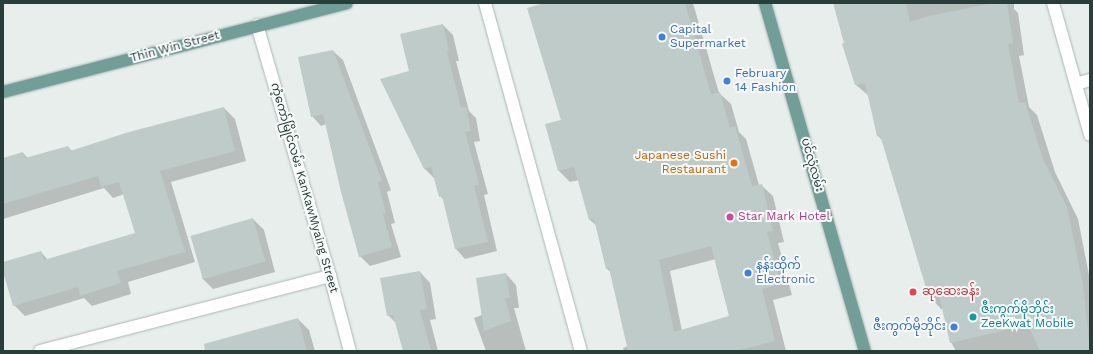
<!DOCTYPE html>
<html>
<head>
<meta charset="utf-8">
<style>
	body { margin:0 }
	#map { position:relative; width:1093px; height:354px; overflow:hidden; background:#e7eeec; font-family:"Work Sans","Noto Sans Myanmar",sans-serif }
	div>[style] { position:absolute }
	.shadow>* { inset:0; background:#0003 }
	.building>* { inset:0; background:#bfcbc8; transform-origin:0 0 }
	.roads { filter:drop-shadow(0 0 1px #aab6b3) drop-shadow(0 0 1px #aab6b3) }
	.minor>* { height:12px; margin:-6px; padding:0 6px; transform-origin:6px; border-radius:6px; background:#fff }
	.major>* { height:12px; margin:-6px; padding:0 6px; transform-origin:6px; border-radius:6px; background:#719e99 }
	.dots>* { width:11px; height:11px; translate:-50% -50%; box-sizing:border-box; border:2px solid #f7faf9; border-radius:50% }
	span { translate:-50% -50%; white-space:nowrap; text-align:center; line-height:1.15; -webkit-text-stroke:4px #f7faf9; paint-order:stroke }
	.shop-label { font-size:12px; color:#366cbe }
	.left { translate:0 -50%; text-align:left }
	.right { translate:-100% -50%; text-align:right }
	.street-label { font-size:12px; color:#273e3b }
	.food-label { font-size:12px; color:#c56008 }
	.hotel-label { font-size:12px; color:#b23c85 }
	.health-label { font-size:12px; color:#be3a42 }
	.culture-label { font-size:12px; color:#0d838f }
	.frame { position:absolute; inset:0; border:4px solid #273e3b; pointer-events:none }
</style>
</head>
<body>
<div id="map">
	<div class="shadow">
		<i style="clip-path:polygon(evenodd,548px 3px,693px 3px,719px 93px,731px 104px,739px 132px,746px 139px,759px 185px,761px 185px,773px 196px,784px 242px,778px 243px,792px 295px,773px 300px,786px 351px,624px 351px,623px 348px,628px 346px,612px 273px,607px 269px,597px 226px,590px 220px,579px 180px,570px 182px,559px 171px,546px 125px,562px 120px,548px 3px,716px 259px,731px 317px,682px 331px,670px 271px,716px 259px)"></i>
		<i style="clip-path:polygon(834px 3px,1014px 3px,1014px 9px,1018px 13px,1024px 55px,1019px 56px,1029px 107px,1037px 115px,1055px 172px,1078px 219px,1090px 280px,1090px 351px,956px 351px,951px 342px,944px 308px,941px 309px,930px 297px,883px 141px,877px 135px,869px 96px,856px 85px,843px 45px,845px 44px)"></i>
		<i style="clip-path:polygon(443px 25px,453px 35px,459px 61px,456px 61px,469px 111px,476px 118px,480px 141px,474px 142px,488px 194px,484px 195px,497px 251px,465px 259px,456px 249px,444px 200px,440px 196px,434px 178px,424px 168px,410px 72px)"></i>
		<i style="clip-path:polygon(333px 51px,343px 60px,391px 190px,387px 192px,395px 223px,391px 224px,401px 257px,370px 266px,360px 256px,326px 124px,321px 126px,312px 116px)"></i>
		<i style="clip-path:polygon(224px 108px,235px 119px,246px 161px,171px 182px,195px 262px,128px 282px,131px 294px,92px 306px,84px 298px,25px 316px,14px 305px,3px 263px,41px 252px,48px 260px,136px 233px,124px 194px,113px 198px,104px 188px,3px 219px,3px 159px,23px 153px,28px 158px,68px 147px,72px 151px)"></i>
		<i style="clip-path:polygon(253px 219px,264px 230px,275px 272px,213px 289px,202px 278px)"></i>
		<i style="clip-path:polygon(420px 272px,430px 283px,436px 319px,430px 320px,438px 351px,404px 351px,397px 324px,388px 315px)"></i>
		<i style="clip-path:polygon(506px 274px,516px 285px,519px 308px,514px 308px,526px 351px,486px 351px,474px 318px,482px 315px)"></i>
		<i style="clip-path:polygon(298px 319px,309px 330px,315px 351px,240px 351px)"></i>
	</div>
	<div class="building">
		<i style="clip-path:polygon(evenodd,544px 3px,685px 3px,711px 94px,720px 92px,730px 128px,735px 126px,752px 186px,762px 184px,773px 231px,767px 232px,781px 284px,762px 289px,775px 341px,735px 351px,628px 351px,609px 268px,606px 269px,594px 219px,589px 220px,574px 167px,558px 171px,545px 124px,561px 120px,527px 8px,544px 3px,711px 246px,729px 316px,674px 332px,659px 260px,711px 246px)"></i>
		<i style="clip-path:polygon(833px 3px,906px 3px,910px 22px,929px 16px,993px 3px,1007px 3px,1013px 43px,1008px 44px,1019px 103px,1025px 102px,1043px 159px,1067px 207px,1083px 284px,1090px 351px,1040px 351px,1028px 325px,950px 343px,939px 295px,929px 298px,880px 135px,877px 136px,865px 83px,855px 85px,842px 44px,844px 43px)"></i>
		<i style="clip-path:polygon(443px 24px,449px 51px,447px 52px,461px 108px,466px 107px,471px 131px,465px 132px,479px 184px,474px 186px,488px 242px,455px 249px,442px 196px,439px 197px,431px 167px,424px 169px,380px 79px,409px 71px,400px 34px)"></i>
		<i style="clip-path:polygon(333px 50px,382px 181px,378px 182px,386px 213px,383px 214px,392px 247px,359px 257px,341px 192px,323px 114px,311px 117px,298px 57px)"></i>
		<i style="clip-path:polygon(224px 107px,235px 151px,160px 171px,185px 252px,117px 271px,121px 283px,80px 296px,78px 287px,13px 306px,3px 272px,3px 262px,41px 251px,44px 260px,135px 233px,119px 182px,101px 187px,98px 176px,3px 204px,3px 158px,23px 152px,25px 158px,68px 146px,70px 151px,129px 132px)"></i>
		<i style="left:253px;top:218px;width:45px;height:65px;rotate:74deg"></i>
		<i style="clip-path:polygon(420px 271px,427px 309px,420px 310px,431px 351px,403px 351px,393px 315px,387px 316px,380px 278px)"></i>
		<i style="clip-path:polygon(506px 273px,510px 298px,505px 298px,511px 321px,484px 331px,476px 278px)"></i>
		<i style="clip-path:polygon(298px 318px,307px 351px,205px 351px,204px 344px)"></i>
	</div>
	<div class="roads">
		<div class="minor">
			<i style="left:485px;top:3px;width:361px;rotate:74.6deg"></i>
			<i style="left:1053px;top:3px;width:137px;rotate:74.3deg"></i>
			<i style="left:257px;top:25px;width:261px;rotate:73.8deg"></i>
			<i style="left:330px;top:276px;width:78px;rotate:75.1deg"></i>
			<i style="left:1076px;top:84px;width:15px;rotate:-16deg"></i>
			<i style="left:40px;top:351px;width:300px;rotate:-14.5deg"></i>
		</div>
		<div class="major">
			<i style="left:765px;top:3px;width:362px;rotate:74deg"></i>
			<i style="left:3px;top:92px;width:355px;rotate:-14.5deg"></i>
		</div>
	</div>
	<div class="dots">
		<i style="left:662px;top:37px;background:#3f7fe0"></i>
		<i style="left:727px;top:81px;background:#3f7fe0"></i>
		<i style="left:734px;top:163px;background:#e8710a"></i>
		<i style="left:730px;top:217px;background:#d1479c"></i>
		<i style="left:748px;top:273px;background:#3f7fe0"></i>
		<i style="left:913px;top:292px;background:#e0444e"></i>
		<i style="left:973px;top:317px;background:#0f9aa8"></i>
		<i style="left:954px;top:327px;background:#3f7fe0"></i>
	</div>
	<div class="shop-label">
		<span class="left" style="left:670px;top:37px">Capital<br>Supermarket</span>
		<span class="left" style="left:735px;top:81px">February<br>14 Fashion</span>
		<span class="left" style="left:756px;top:273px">နန်းထိုက်<br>Electronic</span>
		<span class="right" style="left:946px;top:327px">ဇီးကွက်မိုဘိုင်း</span>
	</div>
	<div class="street-label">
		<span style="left:175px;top:47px;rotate:-15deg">Thin Win Street</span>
		<span style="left:812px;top:165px;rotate:74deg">ပင်လုံလမ်း</span>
		<span style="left:304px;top:188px;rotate:74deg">ကံ့ကော်မြိုင်လမ်း KanKawMyaing Street</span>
	</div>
	<div class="food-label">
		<span class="right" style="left:726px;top:163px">Japanese Sushi<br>Restaurant</span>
	</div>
	<div class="hotel-label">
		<span class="left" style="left:738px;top:217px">Star Mark Hotel</span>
	</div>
	<div class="health-label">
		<span class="left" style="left:922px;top:292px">ဆုဆေးခန်း</span>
	</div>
	<div class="culture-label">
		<span class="left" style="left:981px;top:317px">ဇီးကွက်မိုဘိုင်း<br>ZeeKwat Mobile</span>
	</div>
	<div class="frame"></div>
</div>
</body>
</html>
